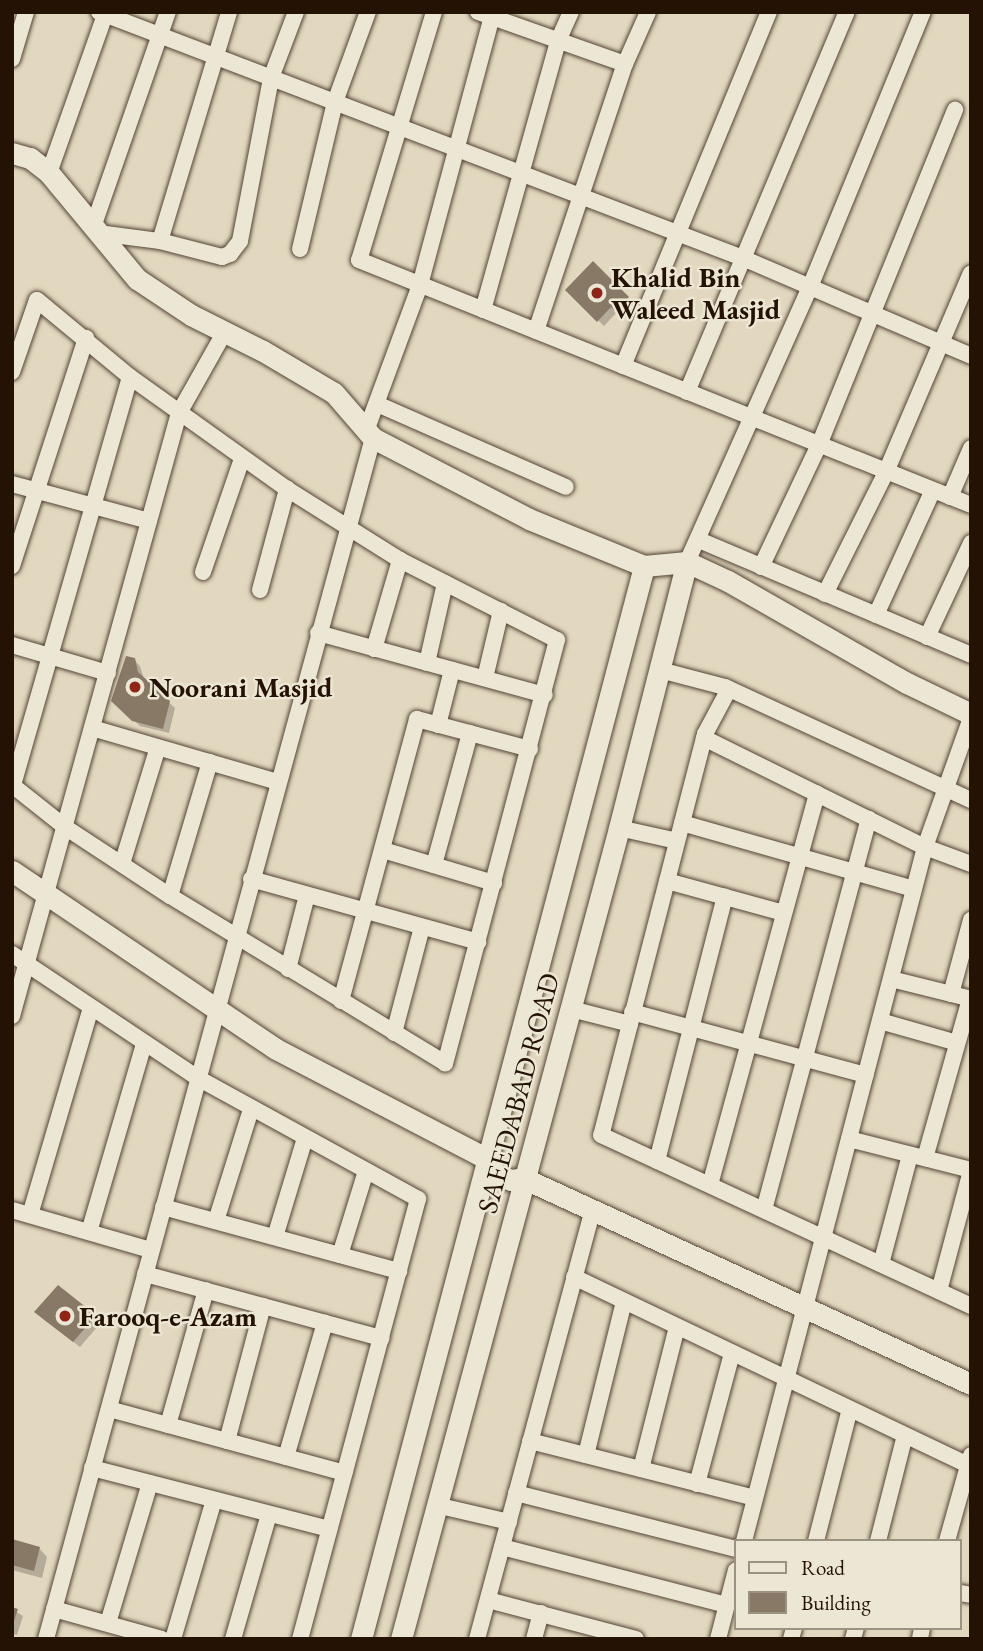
<!DOCTYPE html>
<html>
<head>
<meta charset="utf-8">
<style>
	body { margin:0 }
	#map { position:relative; width:983px; height:1651px; overflow:hidden; background:#e2d8bf; font-family:"EB Garamond",serif }
	div>[style] { position:absolute }
	.shadow>* { inset:0; background:#0003 }
	.building>* { inset:0; background:#877966 }
	.roads { filter:drop-shadow(0 0 2px #544434) drop-shadow(0 0 2px #544434) }
	.street>* { height:16px; margin:-8px; padding:0 8px; transform-origin:8px; border-radius:8px; background:#ece6d5 }
	.secondary>* { height:21px; margin:-10.5px; padding:0 10.5px; transform-origin:10.5px; border-radius:10.5px; background:#ece6d5 }
	.dots>* { width:19px; height:19px; translate:-50% -50%; box-sizing:border-box; border:4px solid #ece6d5; border-radius:50% }
	span { translate:-50% -50%; white-space:nowrap; text-align:center; line-height:1.15; -webkit-text-stroke:5px #ece6d5; paint-order:stroke }
	.poi-label { font-size:28px; color:#241305; font-weight:700 }
	.left { translate:0 -50%; text-align:left }
	.street-label { font-size:28px; color:#241305 }
	.frame { position:absolute; inset:0; border:14px solid #241305; pointer-events:none }
	.legend { position:absolute; left:734px; top:1539px; width:228px; height:91px; box-sizing:border-box; background:#ece6d5; border:2px solid #9c9282; margin:0; padding:9px 12px; list-style:none; font-size:21px; color:#241305 }
	.legend li { display:flex; align-items:center; gap:14px; height:35px }
	.legend b { width:35px; border:2px solid #9c9282 }
</style>
</head>
<body>
<div id="map">
	<div class="shadow">
		<i style="clip-path:polygon(593px 264px,634px 304px,622px 315px,618px 311px,604px 326px,567px 290px)"></i>
		<i style="clip-path:polygon(134px 660px,140px 666px,144px 679px,175px 708px,169px 733px,140px 726px,113px 701px)"></i>
		<i style="clip-path:polygon(90px 1313px,98px 1326px,80px 1347px,42px 1318px)"></i>
		<i style="clip-path:polygon(12px 1541px,39px 1548px,47px 1557px,42px 1578px,12px 1570px)"></i>
		<i style="clip-path:polygon(12px 1609px,23px 1616px,17px 1635px,12px 1634px)"></i>
	</div>
	<div class="building">
		<i style="clip-path:polygon(593px 261px,629px 297px,615px 311px,611px 307px,597px 322px,565px 290px)"></i>
		<i style="clip-path:polygon(126px 656px,135px 658px,138px 672px,170px 701px,163px 729px,132px 721px,111px 701px)"></i>
		<i style="clip-path:polygon(58px 1285px,92px 1312px,93px 1319px,73px 1342px,34px 1312px)"></i>
		<i style="clip-path:polygon(12px 1539px,40px 1547px,34px 1571px,12px 1565px)"></i>
		<i style="clip-path:polygon(12px 1607px,18px 1609px,13px 1624px,12px 1624px)"></i>
	</div>
	<div class="roads">
		<div class="street">
			<i style="left:99px;top:12px;width:692px;rotate:20.92deg"></i>
			<i style="left:745px;top:259px;width:246px;rotate:23.2deg"></i>
			<i style="left:434px;top:12px;width:259px;rotate:106.8deg"></i>
			<i style="left:359px;top:260px;width:659px;rotate:21.82deg"></i>
			<i style="left:478px;top:12px;width:156px;rotate:19.5deg"></i>
			<i style="left:12px;top:59px;width:49px;rotate:-73.4deg"></i>
			<i style="left:49px;top:173px;width:168px;rotate:-70.5deg"></i>
			<i style="left:93px;top:227px;width:228px;rotate:-70.8deg"></i>
			<i style="left:98px;top:233px;width:63px;rotate:7.4deg"></i>
			<i style="left:160px;top:241px;width:64px;rotate:14.5deg"></i>
			<i style="left:222px;top:257px;width:9px;rotate:-21deg"></i>
			<i style="left:230px;top:254px;width:16px;rotate:-52deg"></i>
			<i style="left:240px;top:241px;width:166px;rotate:-79.2deg"></i>
			<i style="left:271px;top:78px;width:71px;rotate:-69.3deg"></i>
			<i style="left:160px;top:241px;width:239px;rotate:-73.2deg"></i>
			<i style="left:300px;top:249px;width:151px;rotate:-76.6deg"></i>
			<i style="left:335px;top:102px;width:96px;rotate:-69.9deg"></i>
			<i style="left:483px;top:310px;width:279px;rotate:-74.4deg"></i>
			<i style="left:558px;top:41px;width:32px;rotate:-66deg"></i>
			<i style="left:536px;top:331px;width:281px;rotate:-71.6deg"></i>
			<i style="left:625px;top:64px;width:57px;rotate:-66.1deg"></i>
			<i style="left:623px;top:366px;width:383px;rotate:-67.6deg"></i>
			<i style="left:12px;top:372px;width:76px;rotate:-70.9deg"></i>
			<i style="left:37px;top:300px;width:121px;rotate:39.6deg"></i>
			<i style="left:130px;top:377px;width:193px;rotate:35.5deg"></i>
			<i style="left:287px;top:489px;width:133px;rotate:32.1deg"></i>
			<i style="left:400px;top:560px;width:176px;rotate:27deg"></i>
			<i style="left:557px;top:640px;width:438px;rotate:104.8deg"></i>
			<i style="left:445px;top:1063px;width:322px;rotate:-148.7deg"></i>
			<i style="left:170px;top:896px;width:126px;rotate:-146.7deg"></i>
			<i style="left:65px;top:827px;width:68px;rotate:-141.6deg"></i>
			<i style="left:687px;top:392px;width:412px;rotate:-67.2deg"></i>
			<i style="left:377px;top:404px;width:206px;rotate:23.7deg"></i>
			<i style="left:366px;top:431px;width:156px;rotate:-69.7deg"></i>
			<i style="left:420px;top:285px;width:283px;rotate:-75deg"></i>
			<i style="left:12px;top:484px;width:142px;rotate:15.1deg"></i>
			<i style="left:950px;top:497px;width:53px;rotate:-66.8deg"></i>
			<i style="left:699px;top:540px;width:295px;rotate:22.9deg"></i>
			<i style="left:687px;top:562px;width:301px;rotate:-65.9deg"></i>
			<i style="left:810px;top:287px;width:297px;rotate:-67.7deg"></i>
			<i style="left:12px;top:566px;width:240px;rotate:-72deg"></i>
			<i style="left:761px;top:567px;width:135px;rotate:-64.6deg"></i>
			<i style="left:819px;top:445px;width:362px;rotate:-67.9deg"></i>
			<i style="left:203px;top:572px;width:120px;rotate:-71deg"></i>
			<i style="left:260px;top:590px;width:105px;rotate:-75deg"></i>
			<i style="left:825px;top:594px;width:136px;rotate:-63.4deg"></i>
			<i style="left:886px;top:472px;width:216px;rotate:-66.9deg"></i>
			<i style="left:876px;top:615px;width:137px;rotate:-65.5deg"></i>
			<i style="left:318px;top:633px;width:235px;rotate:15.3deg"></i>
			<i style="left:927px;top:637px;width:104px;rotate:-64.9deg"></i>
			<i style="left:12px;top:645px;width:100px;rotate:16.3deg"></i>
			<i style="left:374px;top:649px;width:93px;rotate:-73.7deg"></i>
			<i style="left:427px;top:663px;width:82px;rotate:-77.3deg"></i>
			<i style="left:660px;top:670px;width:67px;rotate:14.7deg"></i>
			<i style="left:725px;top:687px;width:271px;rotate:24.7deg"></i>
			<i style="left:485px;top:678px;width:69px;rotate:-76.6deg"></i>
			<i style="left:729px;top:689px;width:51px;rotate:118.1deg"></i>
			<i style="left:705px;top:734px;width:414px;rotate:104.5deg"></i>
			<i style="left:601px;top:1135px;width:408px;rotate:24.8deg"></i>
			<i style="left:438px;top:725px;width:57px;rotate:-75.7deg"></i>
			<i style="left:92px;top:728px;width:194px;rotate:16.2deg"></i>
			<i style="left:704px;top:738px;width:246px;rotate:26.3deg"></i>
			<i style="left:925px;top:847px;width:49px;rotate:20.3deg"></i>
			<i style="left:13px;top:785px;width:424px;rotate:-74deg"></i>
			<i style="left:682px;top:823px;width:241px;rotate:15.9deg"></i>
			<i style="left:619px;top:828px;width:59px;rotate:12.6deg"></i>
			<i style="left:383px;top:850px;width:116px;rotate:16.6deg"></i>
			<i style="left:122px;top:864px;width:122px;rotate:-72.9deg"></i>
			<i style="left:434px;top:865px;width:137px;rotate:-74.7deg"></i>
			<i style="left:251px;top:879px;width:236px;rotate:15.5deg"></i>
			<i style="left:667px;top:881px;width:121px;rotate:15.3deg"></i>
			<i style="left:170px;top:896px;width:140px;rotate:-73.4deg"></i>
			<i style="left:12px;top:954px;width:224px;rotate:33.7deg"></i>
			<i style="left:198px;top:1078px;width:251px;rotate:28.8deg"></i>
			<i style="left:418px;top:1199px;width:456px;rotate:105deg"></i>
			<i style="left:288px;top:969px;width:76px;rotate:-75.6deg"></i>
			<i style="left:891px;top:979px;width:82px;rotate:14deg"></i>
			<i style="left:951px;top:994px;width:77px;rotate:-74.9deg"></i>
			<i style="left:341px;top:1001px;width:292px;rotate:-74.9deg"></i>
			<i style="left:417px;top:719px;width:117px;rotate:14.9deg"></i>
			<i style="left:571px;top:1009px;width:61px;rotate:14.3deg"></i>
			<i style="left:632px;top:1012px;width:242px;rotate:15.1deg"></i>
			<i style="left:12px;top:1016px;width:626px;rotate:-74.52deg"></i>
			<i style="left:179px;top:413px;width:92px;rotate:-60.6deg"></i>
			<i style="left:880px;top:1021px;width:80px;rotate:15.9deg"></i>
			<i style="left:394px;top:1033px;width:110px;rotate:-75.2deg"></i>
			<i style="left:849px;top:1139px;width:126px;rotate:14.3deg"></i>
			<i style="left:925px;top:1158px;width:165px;rotate:-74.2deg"></i>
			<i style="left:657px;top:1161px;width:273px;rotate:-75.6deg"></i>
			<i style="left:710px;top:1185px;width:406px;rotate:-74.7deg"></i>
			<i style="left:163px;top:1207px;width:245px;rotate:15.2deg"></i>
			<i style="left:12px;top:1210px;width:145px;rotate:16.1deg"></i>
			<i style="left:764px;top:1210px;width:405px;rotate:-75deg"></i>
			<i style="left:30px;top:1215px;width:216px;rotate:-73.6deg"></i>
			<i style="left:216px;top:1221px;width:117px;rotate:-72.6deg"></i>
			<i style="left:89px;top:1232px;width:196px;rotate:-73.7deg"></i>
			<i style="left:275px;top:1237px;width:103px;rotate:-73.1deg"></i>
			<i style="left:340px;top:1255px;width:88px;rotate:-72.8deg"></i>
			<i style="left:881px;top:1264px;width:113px;rotate:-75.1deg"></i>
			<i style="left:145px;top:1274px;width:245px;rotate:15.2deg"></i>
			<i style="left:574px;top:1277px;width:440px;rotate:25.5deg"></i>
			<i style="left:939px;top:1291px;width:124px;rotate:-75.1deg"></i>
			<i style="left:109px;top:1409px;width:244px;rotate:15.2deg"></i>
			<i style="left:168px;top:1425px;width:140px;rotate:-74.3deg"></i>
			<i style="left:227px;top:1441px;width:140px;rotate:-75.1deg"></i>
			<i style="left:530px;top:1441px;width:232px;rotate:14.2deg"></i>
			<i style="left:586px;top:1455px;width:158px;rotate:-76.1deg"></i>
			<i style="left:286px;top:1457px;width:140px;rotate:-73.8deg"></i>
			<i style="left:92px;top:1468px;width:245px;rotate:14.4deg"></i>
			<i style="left:641px;top:1469px;width:146px;rotate:-75.8deg"></i>
			<i style="left:697px;top:1484px;width:136px;rotate:-75deg"></i>
			<i style="left:516px;top:1493px;width:227px;rotate:14.3deg"></i>
			<i style="left:436px;top:1505px;width:75px;rotate:13.1deg"></i>
			<i style="left:744px;top:1541px;width:717px;rotate:-75.38deg"></i>
			<i style="left:925px;top:847px;width:137px;rotate:-70.4deg"></i>
			<i style="left:816px;top:1541px;width:136px;rotate:-75.6deg"></i>
			<i style="left:878px;top:1541px;width:109px;rotate:-75.7deg"></i>
			<i style="left:947px;top:1541px;width:89px;rotate:-74.4deg"></i>
			<i style="left:502px;top:1547px;width:232px;rotate:14.5deg"></i>
			<i style="left:960px;top:1593px;width:11px;rotate:10deg"></i>
			<i style="left:488px;top:1600px;width:153px;rotate:14.8deg"></i>
			<i style="left:54px;top:1609px;width:112px;rotate:15.5deg"></i>
			<i style="left:108px;top:1623px;width:146px;rotate:-73.3deg"></i>
			<i style="left:46px;top:1639px;width:1245px;rotate:-74.77deg"></i>
			<i style="left:173px;top:1639px;width:145px;rotate:-73.6deg"></i>
			<i style="left:233px;top:1639px;width:130px;rotate:-73.9deg"></i>
			<i style="left:477px;top:1639px;width:442px;rotate:-74.9deg"></i>
			<i style="left:534px;top:1639px;width:27px;rotate:-75deg"></i>
			<i style="left:718px;top:1639px;width:71px;rotate:-75.4deg"></i>
			<i style="left:791px;top:1639px;width:11px;rotate:-75deg"></i>
			<i style="left:853px;top:1639px;width:11px;rotate:-75deg"></i>
			<i style="left:920px;top:1639px;width:11px;rotate:-80deg"></i>
		</div>
		<div class="secondary">
			<i style="left:12px;top:153px;width:19px;rotate:16deg"></i>
			<i style="left:30px;top:158px;width:24px;rotate:38deg"></i>
			<i style="left:49px;top:173px;width:138px;rotate:50.3deg"></i>
			<i style="left:137px;top:279px;width:65px;rotate:33.7deg"></i>
			<i style="left:191px;top:315px;width:80px;rotate:26.6deg"></i>
			<i style="left:263px;top:351px;width:82px;rotate:30.6deg"></i>
			<i style="left:334px;top:393px;width:60px;rotate:49.1deg"></i>
			<i style="left:373px;top:438px;width:176px;rotate:27.4deg"></i>
			<i style="left:529px;top:519px;width:124px;rotate:22.2deg"></i>
			<i style="left:644px;top:566px;width:43px;rotate:-5.3deg"></i>
			<i style="left:687px;top:562px;width:45px;rotate:24.9deg"></i>
			<i style="left:728px;top:581px;width:206px;rotate:29.7deg"></i>
			<i style="left:907px;top:683px;width:71px;rotate:25.8deg"></i>
			<i style="left:12px;top:871px;width:318px;rotate:34deg"></i>
			<i style="left:276px;top:1049px;width:238px;rotate:27.5deg"></i>
			<i style="left:487px;top:1159px;width:13px;rotate:67deg"></i>
			<i style="left:492px;top:1171px;width:12px;rotate:31deg"></i>
			<i style="left:502px;top:1177px;width:9px;rotate:18deg"></i>
			<i style="left:511px;top:1180px;width:12px;rotate:-9deg"></i>
			<i style="left:523px;top:1178px;width:493px;rotate:24.7deg"></i>
			<i style="left:361px;top:1639px;width:1110px;rotate:-75.22deg"></i>
			<i style="left:401px;top:1639px;width:840px;rotate:-74.95deg"></i>
			<i style="left:619px;top:828px;width:275px;rotate:-75.7deg"></i>
		</div>
	</div>
	<div class="dots">
		<i style="left:597px;top:293px;background:#8f2418"></i>
		<i style="left:135px;top:687px;background:#8f2418"></i>
		<i style="left:65px;top:1316px;background:#8f2418"></i>
	</div>
	<div class="poi-label">
		<span class="left" style="left:611px;top:293px">Khalid Bin<br>Waleed Masjid</span>
		<span class="left" style="left:149px;top:687px">Noorani Masjid</span>
		<span class="left" style="left:79px;top:1316px">Farooq-e-Azam</span>
	</div>
	<div class="street-label">
		<span style="left:518px;top:1093px;rotate:-75deg">SAEEDABAD ROAD</span>
	</div>
	<div class="frame"></div>
	<ul class="legend">
	<li><b style="height:9px;background:#ece6d5"></b>Road</li>
	<li><b style="height:19px;background:#877966"></b>Building</li>
	</ul>
</div>
</body>
</html>
